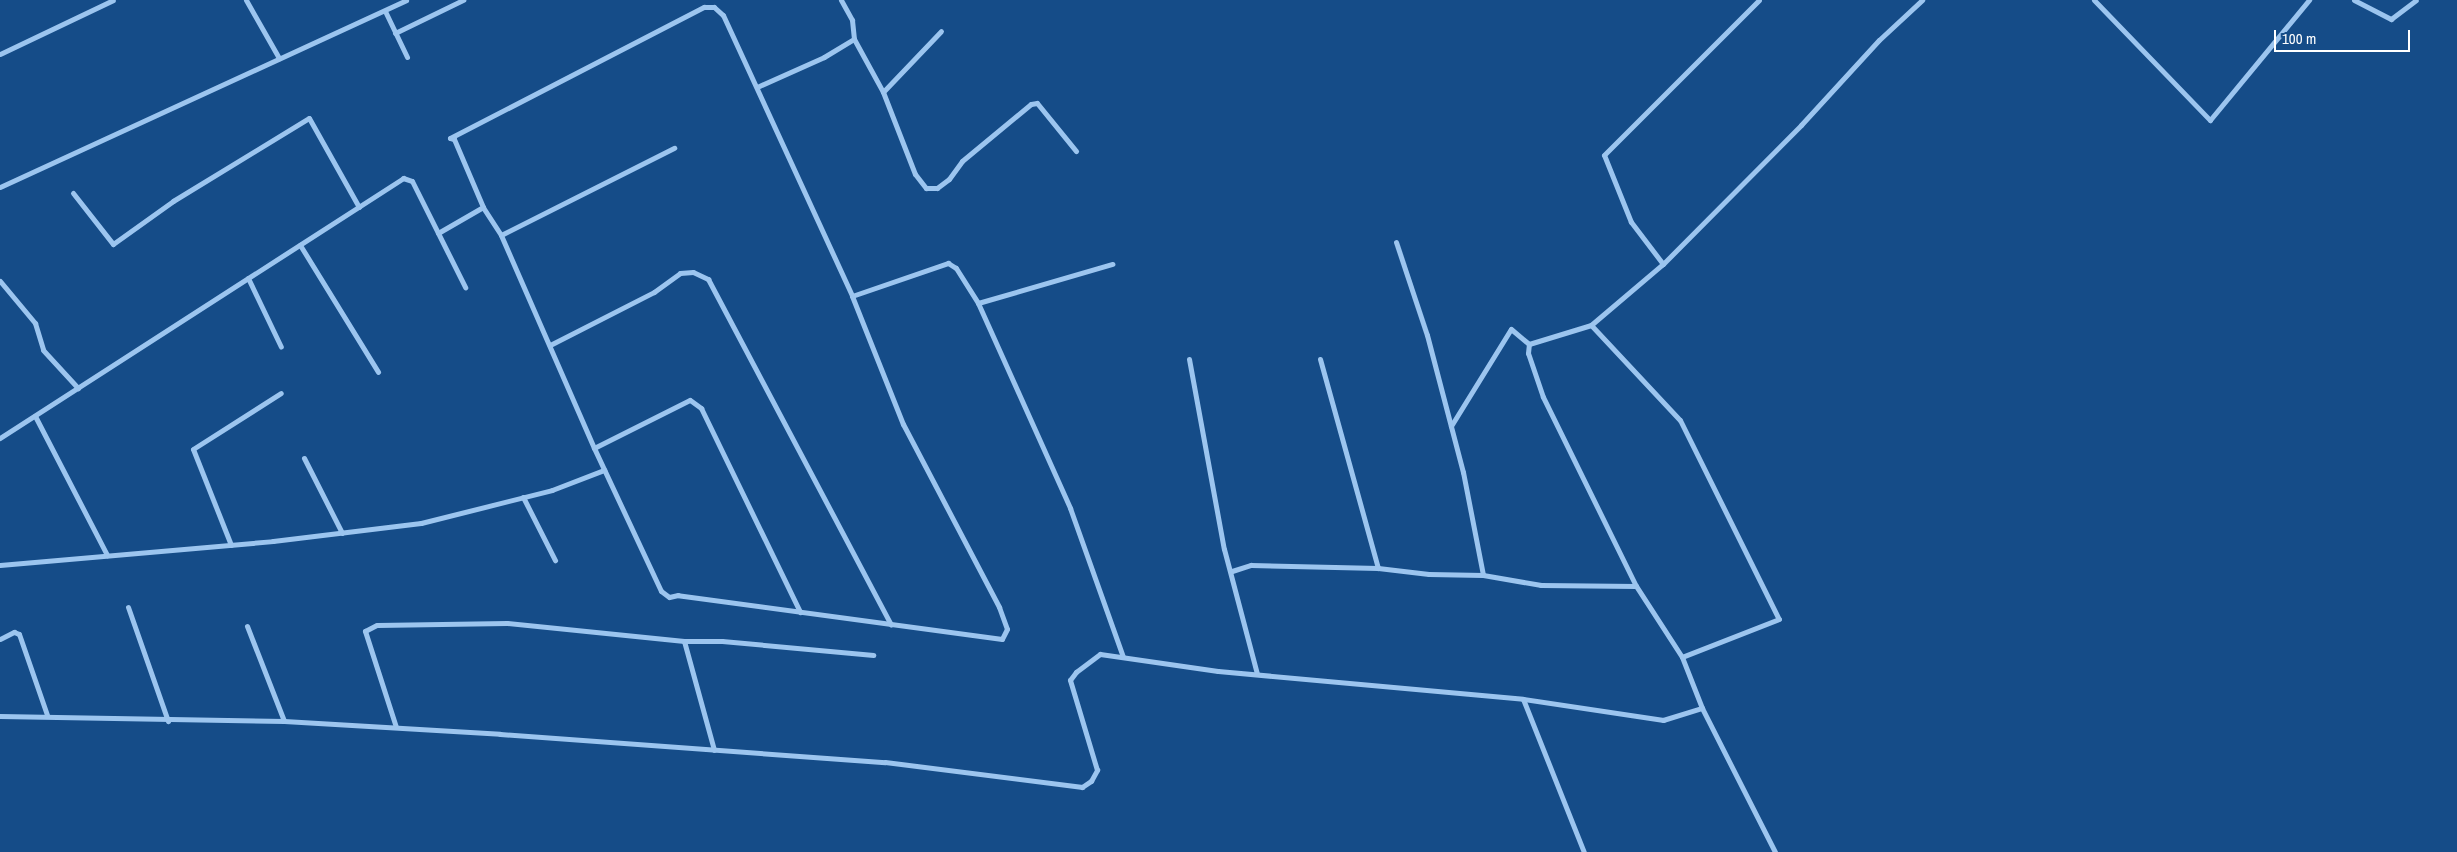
<!DOCTYPE html>
<html>
<head>
<meta charset="utf-8">
<style>
	body { margin:0 }
	#map { position:relative; width:2457px; height:852px; overflow:hidden; background:#154c88; font-family:"Archivo Narrow",sans-serif }
	div>[style] { position:absolute }
	.street>* { height:5px; margin:-2.5px; padding:0 2.5px; transform-origin:2.5px; border-radius:2.5px; background:#9cc5ef }
	span { translate:-50% -50%; white-space:nowrap; text-align:center; line-height:1.15; -webkit-text-stroke:4px #154c88; paint-order:stroke }
	.scale { position:absolute; left:2274px; top:30px; width:136px; height:22px; box-sizing:border-box; border:2px solid #fff; border-top:0; padding-left:6px; font-size:15px; line-height:18px; white-space:nowrap; color:#fff; -webkit-text-stroke:4px #154c88; paint-order:stroke }
</style>
</head>
<body>
<div id="map">
	<div class="street">
		<i style="left:246px;top:0;width:67px;rotate:60.4deg"></i>
		<i style="left:841px;top:0;width:23px;rotate:61deg"></i>
		<i style="left:852px;top:20px;width:19px;rotate:84deg"></i>
		<i style="left:854px;top:39px;width:60px;rotate:61.3deg"></i>
		<i style="left:883px;top:92px;width:88px;rotate:68.7deg"></i>
		<i style="left:915px;top:174px;width:18px;rotate:52deg"></i>
		<i style="left:926px;top:188px;width:11px"></i>
		<i style="left:937px;top:188px;width:15px;rotate:-37deg"></i>
		<i style="left:949px;top:179px;width:22px;rotate:-54deg"></i>
		<i style="left:962px;top:161px;width:89px;rotate:-39.6deg"></i>
		<i style="left:1031px;top:104px;width:6px;rotate:-9deg"></i>
		<i style="left:1037px;top:103px;width:62px;rotate:50.9deg"></i>
		<i style="left:2094px;top:0;width:167px;rotate:46deg"></i>
		<i style="left:2210px;top:120px;width:156px;rotate:-50.5deg"></i>
		<i style="left:2354px;top:0;width:42px;rotate:27.2deg"></i>
		<i style="left:2391px;top:19px;width:31px;rotate:-37deg"></i>
		<i style="left:704px;top:7px;width:10px"></i>
		<i style="left:714px;top:7px;width:12px;rotate:42deg"></i>
		<i style="left:723px;top:15px;width:309px;rotate:65.3deg"></i>
		<i style="left:852px;top:296px;width:138px;rotate:68.3deg"></i>
		<i style="left:903px;top:424px;width:207px;rotate:62.3deg"></i>
		<i style="left:999px;top:607px;width:23px;rotate:70deg"></i>
		<i style="left:1007px;top:629px;width:11px;rotate:117deg"></i>
		<i style="left:1002px;top:639px;width:327px;rotate:-172.3deg"></i>
		<i style="left:678px;top:595px;width:9px;rotate:167deg"></i>
		<i style="left:669px;top:597px;width:10px;rotate:-143deg"></i>
		<i style="left:661px;top:591px;width:158px;rotate:-115.1deg"></i>
		<i style="left:594px;top:448px;width:232px;rotate:-113.6deg"></i>
		<i style="left:501px;top:235px;width:33px;rotate:-123deg"></i>
		<i style="left:483px;top:207px;width:74px;rotate:-113.1deg"></i>
		<i style="left:454px;top:139px;width:4px;rotate:-166deg"></i>
		<i style="left:450px;top:138px;width:286px;rotate:-27.3deg"></i>
		<i style="left:385px;top:11px;width:51px;rotate:64.4deg"></i>
		<i style="left:395px;top:33px;width:76px;rotate:-25.9deg"></i>
		<i style="left:0;top:54px;width:125px;rotate:-25.5deg"></i>
		<i style="left:757px;top:87px;width:73px;rotate:-24.1deg"></i>
		<i style="left:824px;top:57px;width:35px;rotate:-31deg"></i>
		<i style="left:883px;top:92px;width:84px;rotate:-46.4deg"></i>
		<i style="left:0;top:187px;width:447px;rotate:-24.7deg"></i>
		<i style="left:73px;top:193px;width:65px;rotate:51.9deg"></i>
		<i style="left:113px;top:244px;width:74px;rotate:-35.6deg"></i>
		<i style="left:173px;top:201px;width:159px;rotate:-31.4deg"></i>
		<i style="left:309px;top:118px;width:102px;rotate:60.7deg"></i>
		<i style="left:438px;top:233px;width:52px;rotate:-30deg"></i>
		<i style="left:501px;top:235px;width:194px;rotate:-26.7deg"></i>
		<i style="left:1396px;top:242px;width:98px;rotate:71.6deg"></i>
		<i style="left:1427px;top:335px;width:142px;rotate:75.3deg"></i>
		<i style="left:1463px;top:472px;width:105px;rotate:79deg"></i>
		<i style="left:300px;top:245px;width:149px;rotate:58.4deg"></i>
		<i style="left:1663px;top:264px;width:53px;rotate:-127.3deg"></i>
		<i style="left:1631px;top:222px;width:72px;rotate:-111.9deg"></i>
		<i style="left:1604px;top:155px;width:219px;rotate:-45deg"></i>
		<i style="left:248px;top:278px;width:76px;rotate:64.4deg"></i>
		<i style="left:0;top:281px;width:55px;rotate:50.2deg"></i>
		<i style="left:35px;top:323px;width:28px;rotate:73deg"></i>
		<i style="left:43px;top:350px;width:52px;rotate:47.4deg"></i>
		<i style="left:852px;top:296px;width:102px;rotate:-19deg"></i>
		<i style="left:948px;top:263px;width:9px;rotate:32deg"></i>
		<i style="left:956px;top:268px;width:41px;rotate:57.8deg"></i>
		<i style="left:978px;top:303px;width:225px;rotate:65.8deg"></i>
		<i style="left:1070px;top:508px;width:158px;rotate:70.4deg"></i>
		<i style="left:978px;top:303px;width:140px;rotate:-16.2deg"></i>
		<i style="left:1591px;top:325px;width:130px;rotate:46.9deg"></i>
		<i style="left:1680px;top:420px;width:222px;rotate:63.6deg"></i>
		<i style="left:1779px;top:619px;width:104px;rotate:158.6deg"></i>
		<i style="left:550px;top:345px;width:117px;rotate:-27deg"></i>
		<i style="left:654px;top:292px;width:32px;rotate:-36deg"></i>
		<i style="left:680px;top:273px;width:13px;rotate:-4deg"></i>
		<i style="left:693px;top:272px;width:17px;rotate:25deg"></i>
		<i style="left:708px;top:279px;width:391px;rotate:62.1deg"></i>
		<i style="left:1189px;top:359px;width:193px;rotate:79.6deg"></i>
		<i style="left:1224px;top:549px;width:129px;rotate:75.2deg"></i>
		<i style="left:1320px;top:359px;width:217px;rotate:74.5deg"></i>
		<i style="left:35px;top:416px;width:157px;rotate:62.6deg"></i>
		<i style="left:1451px;top:426px;width:114px;rotate:-58.3deg"></i>
		<i style="left:1511px;top:329px;width:23px;rotate:40deg"></i>
		<i style="left:0;top:438px;width:480px;rotate:-32.8deg"></i>
		<i style="left:403px;top:178px;width:9px;rotate:18deg"></i>
		<i style="left:412px;top:181px;width:119px;rotate:63.4deg"></i>
		<i style="left:594px;top:448px;width:107px;rotate:-26.6deg"></i>
		<i style="left:690px;top:400px;width:14px;rotate:36deg"></i>
		<i style="left:701px;top:408px;width:227px;rotate:64.1deg"></i>
		<i style="left:304px;top:458px;width:84px;rotate:63.1deg"></i>
		<i style="left:523px;top:497px;width:71px;rotate:63.1deg"></i>
		<i style="left:231px;top:545px;width:103px;rotate:-111.6deg"></i>
		<i style="left:193px;top:449px;width:104px;rotate:-32.5deg"></i>
		<i style="left:0;top:565px;width:274px;rotate:-5deg"></i>
		<i style="left:273px;top:541px;width:149px;rotate:-6.9deg"></i>
		<i style="left:421px;top:523px;width:135px;rotate:-14.1deg"></i>
		<i style="left:552px;top:490px;width:56px;rotate:-21deg"></i>
		<i style="left:1232px;top:571px;width:20px;rotate:-18deg"></i>
		<i style="left:1251px;top:565px;width:127px;rotate:1.4deg"></i>
		<i style="left:1378px;top:568px;width:51px;rotate:6.7deg"></i>
		<i style="left:1429px;top:574px;width:54px;rotate:1.1deg"></i>
		<i style="left:1483px;top:575px;width:59px;rotate:9.8deg"></i>
		<i style="left:1541px;top:585px;width:95px;rotate:0.6deg"></i>
		<i style="left:128px;top:607px;width:121px;rotate:70.7deg"></i>
		<i style="left:247px;top:626px;width:102px;rotate:68.7deg"></i>
		<i style="left:0;top:639px;width:16px;rotate:-27deg"></i>
		<i style="left:14px;top:632px;width:5px;rotate:22deg"></i>
		<i style="left:19px;top:634px;width:86px;rotate:70.9deg"></i>
		<i style="left:684px;top:641px;width:113px;rotate:74.6deg"></i>
		<i style="left:1523px;top:699px;width:165px;rotate:68.3deg"></i>
		<i style="left:0;top:716px;width:284px;rotate:1deg"></i>
		<i style="left:284px;top:721px;width:216px;rotate:3.4deg"></i>
		<i style="left:500px;top:734px;width:386px;rotate:4.2deg"></i>
		<i style="left:885px;top:762px;width:199px;rotate:7.2deg"></i>
		<i style="left:1082px;top:787px;width:11px;rotate:-34deg"></i>
		<i style="left:1091px;top:781px;width:13px;rotate:-61deg"></i>
		<i style="left:1097px;top:770px;width:94px;rotate:-106.7deg"></i>
		<i style="left:1070px;top:680px;width:10px;rotate:-53deg"></i>
		<i style="left:1076px;top:672px;width:30px;rotate:-37deg"></i>
		<i style="left:1100px;top:654px;width:119px;rotate:8.2deg"></i>
		<i style="left:1218px;top:671px;width:306px;rotate:5.2deg"></i>
		<i style="left:1523px;top:699px;width:142px;rotate:8.5deg"></i>
		<i style="left:1663px;top:720px;width:41px;rotate:-17.1deg"></i>
		<i style="left:396px;top:727px;width:101px;rotate:-107.9deg"></i>
		<i style="left:365px;top:631px;width:13px;rotate:-27deg"></i>
		<i style="left:377px;top:625px;width:130px;rotate:-0.9deg"></i>
		<i style="left:507px;top:623px;width:178px;rotate:5.8deg"></i>
		<i style="left:684px;top:641px;width:38px"></i>
		<i style="left:722px;top:641px;width:152px;rotate:5.3deg"></i>
		<i style="left:1775px;top:852px;width:161px;rotate:-116.9deg"></i>
		<i style="left:1702px;top:708px;width:55px;rotate:-111.4deg"></i>
		<i style="left:1682px;top:657px;width:85px;rotate:-122.9deg"></i>
		<i style="left:1636px;top:586px;width:211px;rotate:-116.2deg"></i>
		<i style="left:1543px;top:397px;width:46px;rotate:-108.8deg"></i>
		<i style="left:1528px;top:353px;width:9px;rotate:-84deg"></i>
		<i style="left:1529px;top:344px;width:65px;rotate:-17deg"></i>
		<i style="left:1591px;top:325px;width:94px;rotate:-40.3deg"></i>
		<i style="left:1663px;top:264px;width:196px;rotate:-45.2deg"></i>
		<i style="left:1801px;top:125px;width:115px;rotate:-47.5deg"></i>
		<i style="left:1879px;top:40px;width:59px;rotate:-42.9deg"></i>
	</div>
	<div class="scale">100 m</div>
</div>
</body>
</html>
